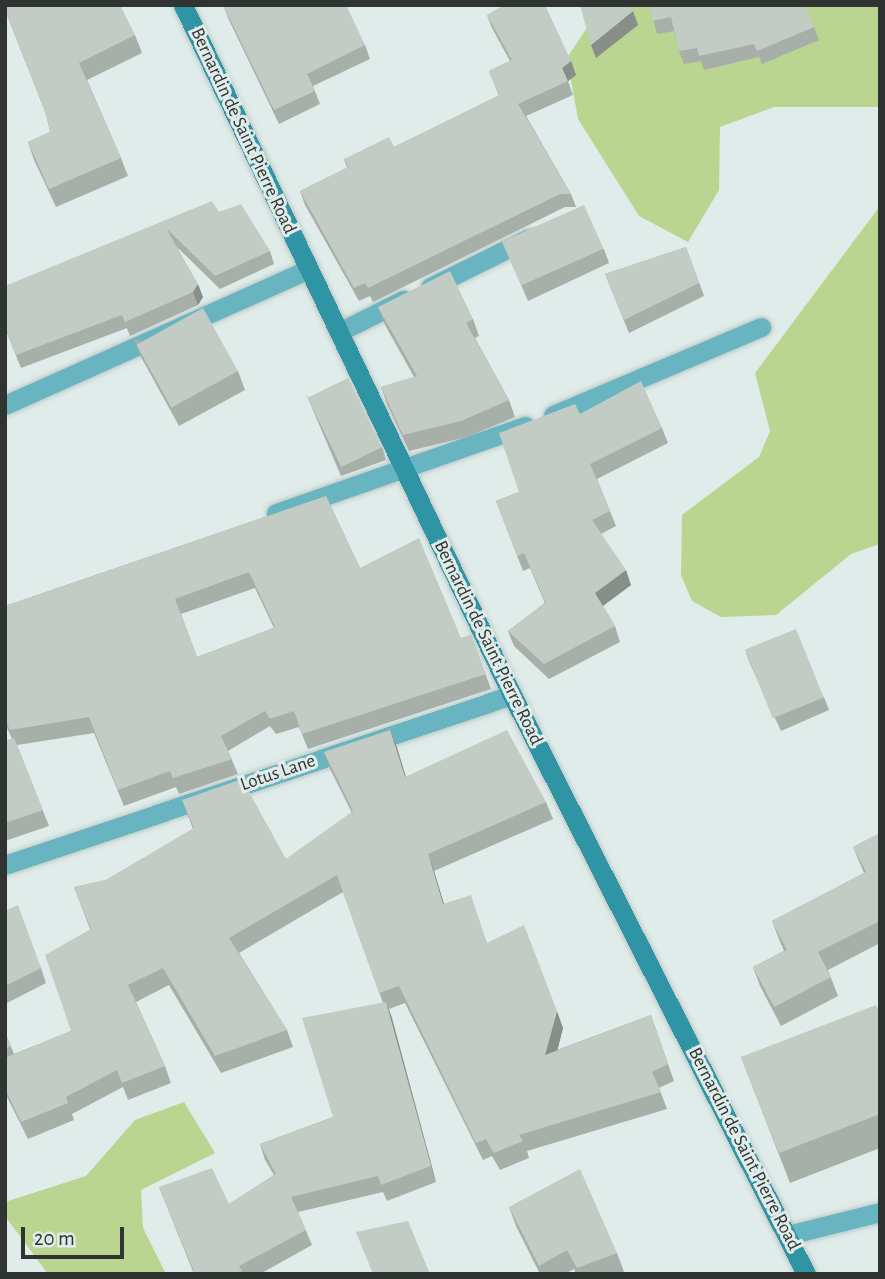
<!DOCTYPE html>
<html>
<head>
<meta charset="utf-8">
<style>
	body { margin:0 }
	#map { position:relative; width:885px; height:1279px; overflow:hidden; background:#dfece9; font-family:"Alegreya Sans",sans-serif }
	div>[style] { position:absolute }
	.green>* { inset:0; background:#b9d58f }
	.roads { filter:drop-shadow(0 0 2px #bcc7c5) drop-shadow(0 0 2px #bcc7c5) }
	.minor>* { height:19px; margin:-9.5px; padding:0 9.5px; transform-origin:9.5px; border-radius:9.5px; background:#68b4c1 }
	.secondary>* { height:19px; margin:-9.5px; padding:0 9.5px; transform-origin:9.5px; border-radius:9.5px; background:#2f95a5 }
	.wall>* { inset:0; background:#a7afa9 }
	.shaded-wall>* { inset:0; background:#888e89 }
	.building>* { inset:0; background:#c2cbc4; transform-origin:0 0 }
	span { translate:-50% -50%; white-space:nowrap; text-align:center; line-height:1.15; -webkit-text-stroke:6px #dfece9; paint-order:stroke }
	.street-label { font-size:19px; color:#2f3433 }
	.frame { position:absolute; inset:0; border:7px solid #2f3433; pointer-events:none }
	.scale { position:absolute; left:21px; top:1227px; width:103px; height:32px; box-sizing:border-box; border:4px solid #2f3433; border-top:0; padding-left:9px; font-size:21px; line-height:24px; white-space:nowrap; color:#2f3433; -webkit-text-stroke:5px #dfece9; paint-order:stroke }
</style>
</head>
<body>
<div id="map">
	<div class="green">
		<i style="clip-path:polygon(602px 5px,880px 5px,880px 107px,774px 107px,720px 127px,719px 190px,688px 242px,639px 216px,578px 119px,567px 58px)"></i>
		<i style="clip-path:polygon(880px 206px,880px 544px,851px 554px,776px 615px,721px 617px,692px 601px,681px 575px,682px 515px,759px 457px,770px 431px,755px 373px)"></i>
		<i style="clip-path:polygon(184px 1102px,215px 1153px,141px 1190px,143px 1228px,166px 1274px,48px 1274px,5px 1216px,5px 1202px,86px 1176px,135px 1120px)"></i>
	</div>
	<div class="roads">
		<div class="minor">
			<i style="left:430px;top:287px;width:110px;rotate:-26.3deg"></i>
			<i style="left:339px;top:332px;width:72px;rotate:-26.6deg"></i>
			<i style="left:5px;top:405px;width:333px;rotate:-24.1deg"></i>
			<i style="left:553px;top:415px;width:226px;rotate:-22.9deg"></i>
			<i style="left:276px;top:513px;width:264px;rotate:-19.3deg"></i>
			<i style="left:5px;top:865px;width:535px;rotate:-18.54deg"></i>
			<i style="left:788px;top:1235px;width:95px;rotate:-14deg"></i>
		</div>
		<div class="secondary">
			<i style="left:183px;top:5px;width:764px;rotate:64.51deg"></i>
			<i style="left:512px;top:695px;width:649px;rotate:63.08deg"></i>
		</div>
	</div>
	<div class="wall">
		<i style="clip-path:polygon(649px 5px,814px 27px,819px 40px,762px 64px,759px 57px,704px 70px,701px 61px,684px 64px,679px 51px,674px 31px,657px 34px)"></i>
		<i style="clip-path:polygon(224px 7px,365px 45px,370px 59px,313px 86px,320px 104px,279px 124px,229px 20px)"></i>
		<i style="clip-path:polygon(5px 10px,135px 35px,142px 53px,87px 80px,121px 158px,128px 176px,56px 207px,34px 160px,28px 142px,50px 132px,46px 114px)"></i>
		<i style="clip-path:polygon(487px 15px,571px 61px,576px 75px,568px 81px,573px 95px,526px 116px,571px 194px,576px 207px,565px 207px,373px 302px,370px 296px,359px 301px,305px 205px,300px 191px,347px 168px,344px 159px,394px 147px,499px 96px,489px 71px,510px 61px,492px 28px)"></i>
		<i style="clip-path:polygon(219px 212px,270px 251px,274px 264px,220px 289px,177px 247px,203px 297px,198px 305px,130px 336px,127px 328px,21px 368px,5px 328px,5px 286px)"></i>
		<i style="clip-path:polygon(686px 247px,704px 296px,629px 333px,605px 274px)"></i>
		<i style="clip-path:polygon(505px 248px,604px 249px,609px 263px,528px 301px)"></i>
		<i style="clip-path:polygon(378px 307px,473px 319px,479px 336px,475px 338px,509px 400px,515px 417px,467px 437px,409px 451px,387px 404px,381px 387px,414px 377px,384px 323px)"></i>
		<i style="clip-path:polygon(134px 339px,238px 371px,245px 390px,179px 426px,141px 357px)"></i>
		<i style="clip-path:polygon(307px 396px,382px 447px,386px 460px,341px 476px)"></i>
		<i style="clip-path:polygon(580px 414px,662px 428px,668px 443px,597px 479px,616px 526px,601px 534px,631px 585px,603px 606px,615px 626px,620px 642px,549px 679px,514px 646px,508px 631px,545px 603px,530px 568px,523px 571px,496px 501px,519px 492px)"></i>
		<i style="clip-path:polygon(evenodd,326px 496px,360px 568px,461px 638px,471px 635px,491px 689px,308px 749px,299px 727px,276px 734px,270px 726px,228px 751px,238px 774px,179px 794px,176px 787px,124px 806px,94px 733px,17px 745px,49px 826px,5px 841px,5px 741px,12px 739px,5px 723px,5px 606px,326px 496px,255px 588px,274px 628px,197px 657px,181px 614px,255px 588px)"></i>
		<i style="clip-path:polygon(746px 653px,824px 697px,829px 710px,781px 731px,751px 666px)"></i>
		<i style="clip-path:polygon(390px 730px,406px 777px,546px 802px,553px 819px,434px 871px,444px 904px,487px 943px,563px 1028px,557px 1050px,651px 1015px,674px 1081px,659px 1088px,667px 1109px,527px 1151px,529px 1158px,500px 1170px,492px 1156px,483px 1160px,405px 1003px,389px 1009px,436px 1182px,387px 1201px,383px 1192px,298px 1212px,312px 1245px,260px 1274px,194px 1274px,159px 1187px,229px 1204px,274px 1175px,265px 1160px,260px 1144px,333px 1117px,383px 1003px,343px 892px,239px 953px,287px 1030px,293px 1047px,221px 1073px,169px 985px,136px 1002px,165px 1066px,171px 1083px,128px 1100px,123px 1087px,72px 1114px,74px 1120px,28px 1139px,5px 1093px,5px 1032px,14px 1054px,71px 1031px,90px 929px,74px 887px,106px 880px,193px 829px,182px 800px,286px 859px,352px 813px,330px 769px,324px 752px)"></i>
		<i style="clip-path:polygon(880px 833px,880px 943px,828px 970px,838px 996px,781px 1026px,760px 986px,753px 967px,784px 951px,779px 939px,772px 921px,864px 873px,853px 847px)"></i>
		<i style="clip-path:polygon(5px 911px,41px 968px,46px 983px,5px 1004px)"></i>
		<i style="clip-path:polygon(880px 1013px,880px 1148px,790px 1183px,741px 1057px)"></i>
		<i style="clip-path:polygon(509px 1207px,617px 1253px,624px 1272px,618px 1274px,576px 1274px,574px 1269px,565px 1274px,540px 1274px,516px 1226px)"></i>
	</div>
	<div class="shaded-wall">
		<i style="clip-path:polygon(633px 11px,638px 25px,596px 58px,591px 45px)"></i>
		<i style="clip-path:polygon(571px 61px,576px 75px,567px 82px,562px 68px)"></i>
		<i style="clip-path:polygon(198px 284px,203px 297px,198px 305px,193px 292px)"></i>
		<i style="clip-path:polygon(626px 570px,631px 585px,600px 608px,595px 593px)"></i>
		<i style="clip-path:polygon(390px 730px,397px 747px,411px 794px,405px 777px)"></i>
		<i style="clip-path:polygon(428px 854px,434px 871px,449px 921px,443px 904px)"></i>
		<i style="clip-path:polygon(386px 1002px,392px 1018px,436px 1182px,431px 1166px)"></i>
		<i style="clip-path:polygon(557px 1011px,563px 1028px,552px 1072px,545px 1055px)"></i>
	</div>
	<div class="building">
		<i style="clip-path:polygon(5px 5px,120px 5px,135px 35px,79px 63px,121px 158px,49px 189px,28px 142px,50px 132px,45px 111px,5px 9px)"></i>
		<i style="clip-path:polygon(227px 5px,346px 5px,365px 45px,307px 74px,315px 91px,274px 110px,224px 7px)"></i>
		<i style="clip-path:polygon(504px 5px,545px 5px,571px 61px,562px 68px,568px 81px,518px 104px,571px 194px,560px 194px,368px 288px,365px 283px,354px 288px,300px 191px,348px 167px,344px 159px,389px 137px,394px 147px,499px 95px,489px 71px,512px 60px,487px 15px)"></i>
		<i style="clip-path:polygon(580px 5px,628px 5px,633px 11px,591px 45px)"></i>
		<i style="clip-path:polygon(649px 5px,805px 5px,814px 27px,757px 51px,754px 44px,699px 56px,697px 48px,679px 51px,671px 17px,653px 21px)"></i>
		<i style="clip-path:polygon(212px 201px,219px 212px,241px 204px,270px 251px,215px 276px,166px 228px,198px 284px,193px 292px,125px 322px,122px 315px,16px 355px,5px 327px,5px 286px)"></i>
		<i style="left:584px;top:205px;width:48px;height:90px;rotate:66deg"></i>
		<i style="clip-path:polygon(686px 247px,699px 283px,624px 320px,605px 274px)"></i>
		<i style="clip-path:polygon(450px 271px,473px 319px,466px 323px,509px 400px,461px 421px,403px 435px,381px 387px,417px 376px,378px 307px)"></i>
		<i style="left:203px;top:308px;width:72px;height:76px;rotate:61deg"></i>
		<i style="left:348px;top:378px;width:77px;height:45px;rotate:64deg"></i>
		<i style="clip-path:polygon(641px 381px,662px 428px,590px 464px,610px 511px,592px 520px,626px 570px,595px 593px,615px 626px,544px 664px,508px 631px,546px 603px,524px 553px,517px 556px,496px 501px,519px 492px,499px 433px,575px 404px,580px 414px)"></i>
		<i style="clip-path:polygon(evenodd,326px 496px,360px 568px,419px 538px,461px 638px,471px 635px,486px 674px,302px 734px,294px 711px,270px 719px,265px 711px,221px 736px,232px 759px,173px 778px,170px 771px,118px 790px,89px 717px,10px 730px,5px 720px,5px 606px,326px 496px,249px 572px,275px 627px,197px 657px,175px 599px,249px 572px)"></i>
		<i style="left:796px;top:629px;width:74px;height:55px;rotate:68deg"></i>
		<i style="clip-path:polygon(390px 730px,405px 777px,507px 730px,546px 802px,428px 854px,443px 904px,471px 895px,487px 943px,524px 925px,557px 1011px,545px 1055px,651px 1015px,668px 1064px,652px 1072px,661px 1092px,519px 1135px,523px 1141px,494px 1153px,486px 1139px,476px 1143px,399px 986px,379px 993px,337px 875px,229px 938px,287px 1030px,215px 1056px,163px 968px,128px 985px,165px 1066px,122px 1083px,117px 1070px,66px 1097px,68px 1103px,21px 1122px,5px 1089px,5px 1058px,71px 1031px,45px 955px,91px 929px,74px 887px,106px 880px,194px 828px,182px 800px,242px 779px,286px 859px,353px 811px,324px 752px)"></i>
		<i style="clip-path:polygon(14px 738px,43px 810px,5px 823px,5px 741px)"></i>
		<i style="clip-path:polygon(880px 833px,880px 921px,818px 952px,831px 977px,774px 1007px,753px 967px,787px 950px,772px 921px,866px 872px,853px 847px)"></i>
		<i style="clip-path:polygon(18px 905px,41px 968px,5px 986px,5px 911px)"></i>
		<i style="clip-path:polygon(386px 1002px,431px 1166px,381px 1185px,378px 1176px,291px 1197px,306px 1230px,239px 1266px,242px 1271px,234px 1274px,195px 1274px,159px 1187px,212px 1168px,229px 1204px,276px 1174px,260px 1144px,333px 1117px,302px 1018px)"></i>
		<i style="clip-path:polygon(876px 1005px,880px 1013px,880px 1114px,779px 1153px,741px 1057px)"></i>
		<i style="clip-path:polygon(5px 1032px,11px 1046px,5px 1049px)"></i>
		<i style="clip-path:polygon(580px 1169px,617px 1253px,577px 1268px,567px 1250px,539px 1266px,509px 1207px)"></i>
		<i style="clip-path:polygon(408px 1221px,430px 1274px,373px 1274px,356px 1232px)"></i>
	</div>
	<div class="street-label">
		<span style="left:243px;top:131px;rotate:65deg">Bernardin de Saint Pierre Road</span>
		<span style="left:488px;top:643px;rotate:64deg">Bernardin de Saint Pierre Road</span>
		<span style="left:278px;top:773px;rotate:-19deg">Lotus Lane</span>
		<span style="left:744px;top:1149px;rotate:63deg">Bernardin de Saint Pierre Road</span>
	</div>
	<div class="frame"></div>
	<div class="scale">20 m</div>
</div>
</body>
</html>
